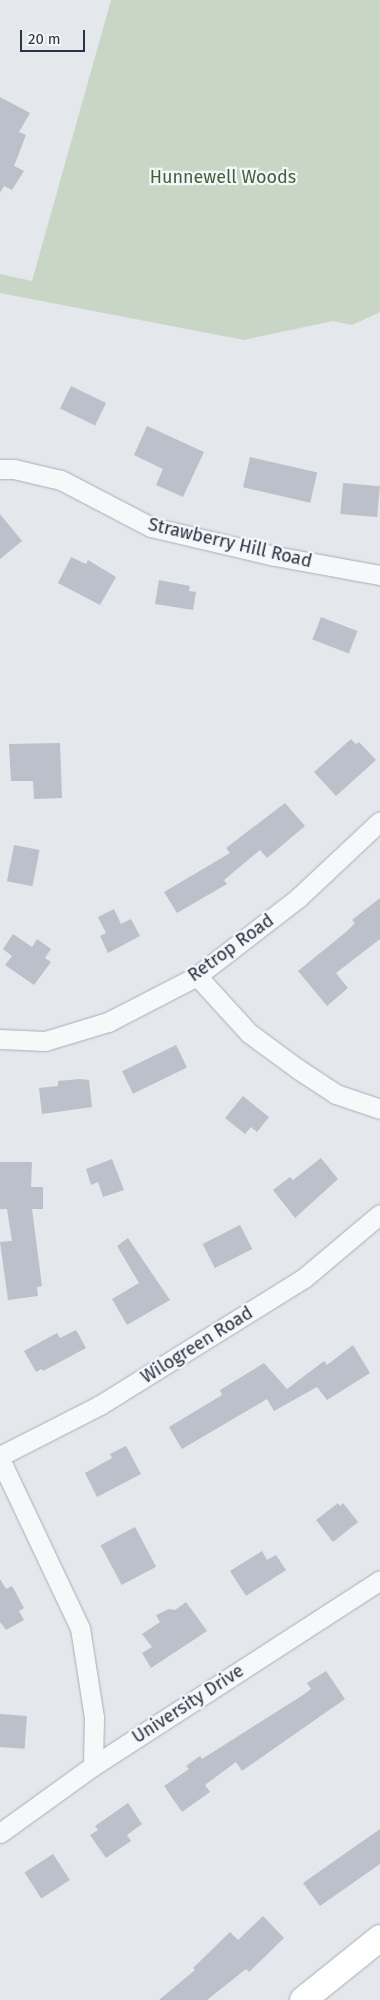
<!DOCTYPE html>
<html>
<head>
<meta charset="utf-8">
<style>
	body { margin:0 }
	#map { position:relative; width:380px; height:2000px; overflow:hidden; background:#e4e7ec; font-family:"Fira Sans",sans-serif }
	div>[style] { position:absolute }
	.green>* { inset:0; background:#c9d6c5 }
	.building>* { inset:0; background:#bbc0ca; transform-origin:0 0 }
	.roads { filter:drop-shadow(0 0 1px #a9aeb7) drop-shadow(0 0 1px #a9aeb7) }
	.minor>* { height:19px; margin:-9.5px; padding:0 9.5px; transform-origin:9.5px; border-radius:9.5px; background:#f7f8fa }
	.secondary>* { height:26px; margin:-13px; padding:0 13px; transform-origin:13px; border-radius:13px; background:#fff }
	span { translate:-50% -50%; white-space:nowrap; text-align:center; line-height:1.15; -webkit-text-stroke:4.5px #f4f6f9; paint-order:stroke }
	.park-label { font-size:18px; color:#3f6138 }
	.street-label { font-size:18px; color:#2b3445 }
	.scale { position:absolute; left:20px; top:30px; width:65px; height:22px; box-sizing:border-box; border:2px solid #2b3445; border-top:0; padding-left:6px; font-size:15px; line-height:18px; white-space:nowrap; color:#2b3445; -webkit-text-stroke:4px #f4f6f9; paint-order:stroke }
</style>
</head>
<body>
<div id="map">
	<div class="green">
		<i style="clip-path:polygon(111px 0,380px 0,380px 312px,352px 325px,333px 321px,244px 340px,0 293px,0 274px,32px 281px)"></i>
	</div>
	<div class="building">
		<i style="clip-path:polygon(0 97px,30px 113px,19px 132px,26px 135px,14px 166px,24px 171px,12px 190px,4px 186px,0 193px)"></i>
		<i style="left:71px;top:386px;width:39px;height:25px;rotate:26deg"></i>
		<i style="clip-path:polygon(147px 426px,204px 452px,183px 497px,156px 485px,163px 469px,134px 455px)"></i>
		<i style="left:250px;top:457px;width:69px;height:31px;rotate:13deg"></i>
		<i style="left:343px;top:483px;width:37px;height:31px;rotate:5deg"></i>
		<i style="clip-path:polygon(0 514px,22px 541px,0 559px)"></i>
		<i style="clip-path:polygon(71px 557px,86px 564px,88px 560px,116px 577px,100px 605px,58px 583px)"></i>
		<i style="clip-path:polygon(159px 580px,190px 586px,189px 591px,196px 592px,193px 610px,155px 604px)"></i>
		<i style="left:321px;top:617px;width:39px;height:24px;rotate:21deg"></i>
		<i style="clip-path:polygon(351px 739px,356px 744px,359px 742px,376px 760px,336px 796px,314px 772px)"></i>
		<i style="clip-path:polygon(60px 743px,62px 798px,34px 799px,33px 781px,11px 781px,9px 744px)"></i>
		<i style="clip-path:polygon(285px 803px,305px 826px,267px 858px,260px 850px,224px 880px,227px 884px,177px 913px,164px 892px,230px 853px,226px 848px)"></i>
		<i style="left:14px;top:845px;width:26px;height:37px;rotate:11deg"></i>
		<i style="clip-path:polygon(380px 898px,380px 939px,336px 973px,348px 988px,327px 1006px,298px 971px,346px 932px,355px 923px,352px 920px)"></i>
		<i style="clip-path:polygon(114px 909px,121px 924px,131px 919px,140px 936px,108px 953px,100px 936px,106px 933px,98px 917px)"></i>
		<i style="clip-path:polygon(13px 934px,32px 947px,37px 939px,51px 949px,45px 958px,51px 962px,34px 985px,5px 965px,12px 956px,3px 949px)"></i>
		<i style="left:176px;top:1045px;width:25px;height:60px;rotate:64deg"></i>
		<i style="clip-path:polygon(80px 1079px,89px 1080px,92px 1107px,42px 1114px,39px 1088px,58px 1086px,58px 1081px)"></i>
		<i style="clip-path:polygon(243px 1096px,269px 1117px,257px 1132px,251px 1127px,245px 1134px,225px 1118px)"></i>
		<i style="clip-path:polygon(321px 1158px,338px 1179px,295px 1218px,273px 1190px,290px 1177px,293px 1180px)"></i>
		<i style="clip-path:polygon(112px 1159px,124px 1190px,103px 1197px,98px 1182px,91px 1185px,86px 1169px)"></i>
		<i style="clip-path:polygon(0 1162px,32px 1162px,31px 1187px,43px 1187px,43px 1209px,32px 1209px,42px 1286px,37px 1287px,38px 1296px,8px 1300px,0 1242px,12px 1241px,7px 1209px,0 1209px)"></i>
		<i style="left:240px;top:1225px;width:27px;height:42px;rotate:63deg"></i>
		<i style="clip-path:polygon(128px 1238px,170px 1300px,127px 1325px,112px 1299px,139px 1283px,117px 1246px)"></i>
		<i style="clip-path:polygon(76px 1330px,86px 1348px,43px 1371px,42px 1369px,36px 1372px,24px 1351px,57px 1333px,60px 1338px)"></i>
		<i style="clip-path:polygon(353px 1345px,370px 1373px,327px 1400px,317px 1387px,274px 1411px,267px 1399px,182px 1449px,169px 1427px,222px 1395px,220px 1390px,264px 1363px,287px 1389px,324px 1361px,327px 1365px)"></i>
		<i style="clip-path:polygon(126px 1446px,141px 1474px,97px 1497px,85px 1473px,112px 1458px,110px 1454px)"></i>
		<i style="clip-path:polygon(338px 1503px,340px 1506px,343px 1503px,358px 1522px,333px 1542px,316px 1520px)"></i>
		<i style="left:135px;top:1527px;width:45px;height:39px;rotate:62deg"></i>
		<i style="clip-path:polygon(262px 1551px,267px 1560px,276px 1555px,286px 1570px,246px 1596px,230px 1571px)"></i>
		<i style="clip-path:polygon(0 1579px,6px 1589px,12px 1586px,24px 1608px,19px 1611px,24px 1620px,6px 1630px,0 1622px)"></i>
		<i style="clip-path:polygon(186px 1602px,207px 1631px,151px 1668px,142px 1653px,152px 1647px,142px 1634px,160px 1622px,156px 1615px,169px 1609px,175px 1610px)"></i>
		<i style="clip-path:polygon(326px 1671px,345px 1699px,242px 1771px,236px 1762px,205px 1785px,210px 1792px,182px 1812px,164px 1786px,189px 1769px,186px 1766px,200px 1756px,202px 1759px,303px 1695px,311px 1689px,307px 1683px)"></i>
		<i style="left:0;top:1714px;width:27px;height:33px;rotate:4deg"></i>
		<i style="clip-path:polygon(128px 1803px,142px 1824px,127px 1835px,131px 1841px,106px 1858px,90px 1835px,98px 1830px,95px 1826px)"></i>
		<i style="clip-path:polygon(380px 1829px,380px 1864px,320px 1906px,303px 1883px)"></i>
		<i style="left:53px;top:1854px;width:31px;height:34px;rotate:57deg"></i>
		<i style="clip-path:polygon(263px 1916px,284px 1938px,249px 1972px,246px 1969px,207px 2000px,159px 2000px,195px 1970px,193px 1968px,230px 1932px,238px 1940px)"></i>
	</div>
	<div class="roads">
		<div class="minor">
			<i style="left:0;top:469px;width:14px"></i>
			<i style="left:14px;top:469px;width:48px;rotate:13.2deg"></i>
			<i style="left:61px;top:480px;width:102px;rotate:27.6deg"></i>
			<i style="left:151px;top:527px;width:127px;rotate:13.2deg"></i>
			<i style="left:275px;top:556px;width:107px;rotate:10.3deg"></i>
			<i style="left:197px;top:976px;width:77px;rotate:47.6deg"></i>
			<i style="left:249px;top:1033px;width:61px;rotate:36.3deg"></i>
			<i style="left:298px;top:1069px;width:45px;rotate:33.3deg"></i>
			<i style="left:336px;top:1094px;width:46px;rotate:18.8deg"></i>
			<i style="left:0;top:1039px;width:45px;rotate:2.5deg"></i>
			<i style="left:45px;top:1041px;width:66px;rotate:-16.8deg"></i>
			<i style="left:108px;top:1022px;width:100px;rotate:-27.3deg"></i>
			<i style="left:197px;top:976px;width:128px;rotate:-37.7deg"></i>
			<i style="left:298px;top:898px;width:112px;rotate:-43.2deg"></i>
			<i style="left:0;top:1456px;width:112px;rotate:-27deg"></i>
			<i style="left:100px;top:1405px;width:240px;rotate:-31.9deg"></i>
			<i style="left:304px;top:1278px;width:99px;rotate:-40.1deg"></i>
			<i style="left:0;top:1459px;width:187px;rotate:64.7deg"></i>
			<i style="left:80px;top:1628px;width:90px;rotate:81.1deg"></i>
			<i style="left:94px;top:1717px;width:49px;rotate:91.2deg"></i>
			<i style="left:0;top:1833px;width:115px;rotate:-35.8deg"></i>
			<i style="left:93px;top:1766px;width:342px;rotate:-32.9deg"></i>
		</div>
		<div class="secondary">
			<i style="left:303px;top:2000px;width:99px;rotate:-38.8deg"></i>
		</div>
	</div>
	<div class="park-label">
		<span style="left:223px;top:177px">Hunnewell Woods</span>
	</div>
	<div class="street-label">
		<span style="left:230px;top:543px;rotate:13deg">Strawberry Hill Road</span>
		<span style="left:231px;top:948px;rotate:-36deg">Retrop Road</span>
		<span style="left:197px;top:1345px;rotate:-32deg">Wilogreen Road</span>
		<span style="left:188px;top:1704px;rotate:-33deg">University Drive</span>
	</div>
	<div class="scale">20 m</div>
</div>
</body>
</html>
